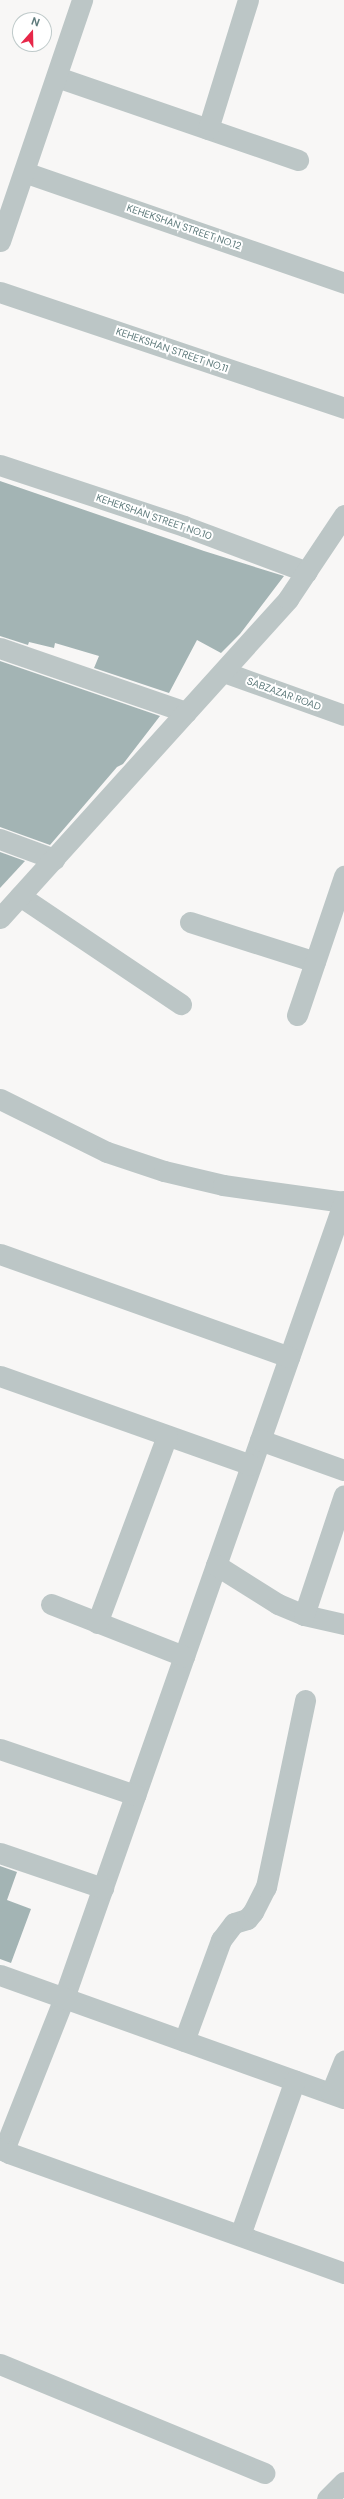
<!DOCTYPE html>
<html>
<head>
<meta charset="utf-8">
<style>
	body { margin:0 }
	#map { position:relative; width:344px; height:2499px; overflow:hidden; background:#f8f7f6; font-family:"DM Sans",sans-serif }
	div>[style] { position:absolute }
	.building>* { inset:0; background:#a3b4b4 }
	.minor>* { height:21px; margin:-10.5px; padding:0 10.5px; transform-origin:10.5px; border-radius:10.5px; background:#bcc6c6 }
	span { translate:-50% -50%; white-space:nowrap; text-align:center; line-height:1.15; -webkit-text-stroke:4px #fff; paint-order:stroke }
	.street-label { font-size:10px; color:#5e7a7b }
	.north { position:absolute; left:12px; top:12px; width:40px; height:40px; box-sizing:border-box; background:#fff; border:1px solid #bfcaca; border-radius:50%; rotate:20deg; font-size:11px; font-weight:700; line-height:16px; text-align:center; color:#5e7a7b }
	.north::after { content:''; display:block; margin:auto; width:14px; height:18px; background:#e72749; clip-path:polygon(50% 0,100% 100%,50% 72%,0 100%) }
</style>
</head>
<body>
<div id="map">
	<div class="building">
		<i style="clip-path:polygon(0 481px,204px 551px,284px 576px,240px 634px,221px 653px,197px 640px,169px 693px,94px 668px,99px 656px,55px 643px,54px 648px,29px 642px,28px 645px,0 636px)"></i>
		<i style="clip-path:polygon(0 661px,160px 716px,123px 764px,117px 767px,50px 845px,0 827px)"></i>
		<i style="clip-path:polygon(0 852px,25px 861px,0 888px)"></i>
		<i style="clip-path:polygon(0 1866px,17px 1872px,7px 1900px,31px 1909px,11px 1963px,0 1959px)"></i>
	</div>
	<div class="minor">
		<i style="left:57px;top:77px;width:255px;rotate:19deg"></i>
		<i style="left:208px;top:129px;width:135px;rotate:-72.8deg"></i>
		<i style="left:24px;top:172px;width:339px;rotate:19.1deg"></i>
		<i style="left:0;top:241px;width:255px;rotate:-71.2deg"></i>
		<i style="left:0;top:292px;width:363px;rotate:18.6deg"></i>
		<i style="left:0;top:465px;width:194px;rotate:18.3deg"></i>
		<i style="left:184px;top:526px;width:131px;rotate:20.5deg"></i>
		<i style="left:0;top:648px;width:197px;rotate:19deg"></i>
		<i style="left:224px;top:672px;width:127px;rotate:19.7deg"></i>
		<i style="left:0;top:839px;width:58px;rotate:20.3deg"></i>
		<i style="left:20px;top:896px;width:194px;rotate:33.9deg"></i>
		<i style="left:0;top:918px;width:430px;rotate:-47.9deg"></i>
		<i style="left:288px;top:599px;width:101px;rotate:-56.3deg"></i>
		<i style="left:190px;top:922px;width:131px;rotate:17.7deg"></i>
		<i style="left:297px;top:1015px;width:147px;rotate:-71.3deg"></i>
		<i style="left:0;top:1099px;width:119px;rotate:26.4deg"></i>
		<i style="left:107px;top:1152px;width:60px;rotate:18.4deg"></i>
		<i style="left:164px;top:1171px;width:61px;rotate:13.3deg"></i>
		<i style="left:223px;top:1185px;width:122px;rotate:8deg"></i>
		<i style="left:344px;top:1201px;width:845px;rotate:109.36deg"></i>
		<i style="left:64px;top:1998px;width:160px;rotate:111.6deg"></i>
		<i style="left:5px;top:2147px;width:4px;rotate:90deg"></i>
		<i style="left:5px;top:2151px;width:4px;rotate:27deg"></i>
		<i style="left:9px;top:2153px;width:356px;rotate:19.7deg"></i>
		<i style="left:0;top:1254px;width:307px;rotate:19.6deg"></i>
		<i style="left:0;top:1376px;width:266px;rotate:19.5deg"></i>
		<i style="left:260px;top:1440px;width:89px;rotate:19.7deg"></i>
		<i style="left:216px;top:1565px;width:73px;rotate:32.2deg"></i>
		<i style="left:278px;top:1604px;width:28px;rotate:23deg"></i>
		<i style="left:304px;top:1615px;width:41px;rotate:12.7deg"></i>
		<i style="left:51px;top:1604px;width:143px;rotate:21.4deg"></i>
		<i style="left:304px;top:1615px;width:126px;rotate:-71.6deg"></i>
		<i style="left:97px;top:1623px;width:200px;rotate:-69.5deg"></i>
		<i style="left:0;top:1749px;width:143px;rotate:18.8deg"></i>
		<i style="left:0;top:1853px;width:109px;rotate:18.8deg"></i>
		<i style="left:0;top:1975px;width:365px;rotate:19.7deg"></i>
		<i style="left:184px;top:2041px;width:108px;rotate:-69.9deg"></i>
		<i style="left:221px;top:1940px;width:21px;rotate:-53deg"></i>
		<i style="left:234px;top:1923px;width:14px;rotate:-17deg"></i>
		<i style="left:247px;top:1919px;width:9px;rotate:-49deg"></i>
		<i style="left:253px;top:1912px;width:28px;rotate:-63deg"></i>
		<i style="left:266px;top:1887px;width:191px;rotate:-78.2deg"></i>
		<i style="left:331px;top:2093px;width:35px;rotate:-68deg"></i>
		<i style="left:240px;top:2235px;width:164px;rotate:-70.5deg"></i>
		<i style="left:0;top:2364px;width:286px;rotate:22.4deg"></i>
		<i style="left:327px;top:2499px;width:24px;rotate:-45deg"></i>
	</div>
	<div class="street-label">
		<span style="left:184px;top:227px;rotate:19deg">KEHEKSHAN STREET NO.12</span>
		<span style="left:172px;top:350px;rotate:19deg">KEHEKSHAN STREET NO.11</span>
		<span style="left:154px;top:517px;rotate:19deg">KEHEKSHAN STREET NO.10</span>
		<span style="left:284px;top:694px;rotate:20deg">SABZAZAR ROAD</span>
	</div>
	<div class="north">N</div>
</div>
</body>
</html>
